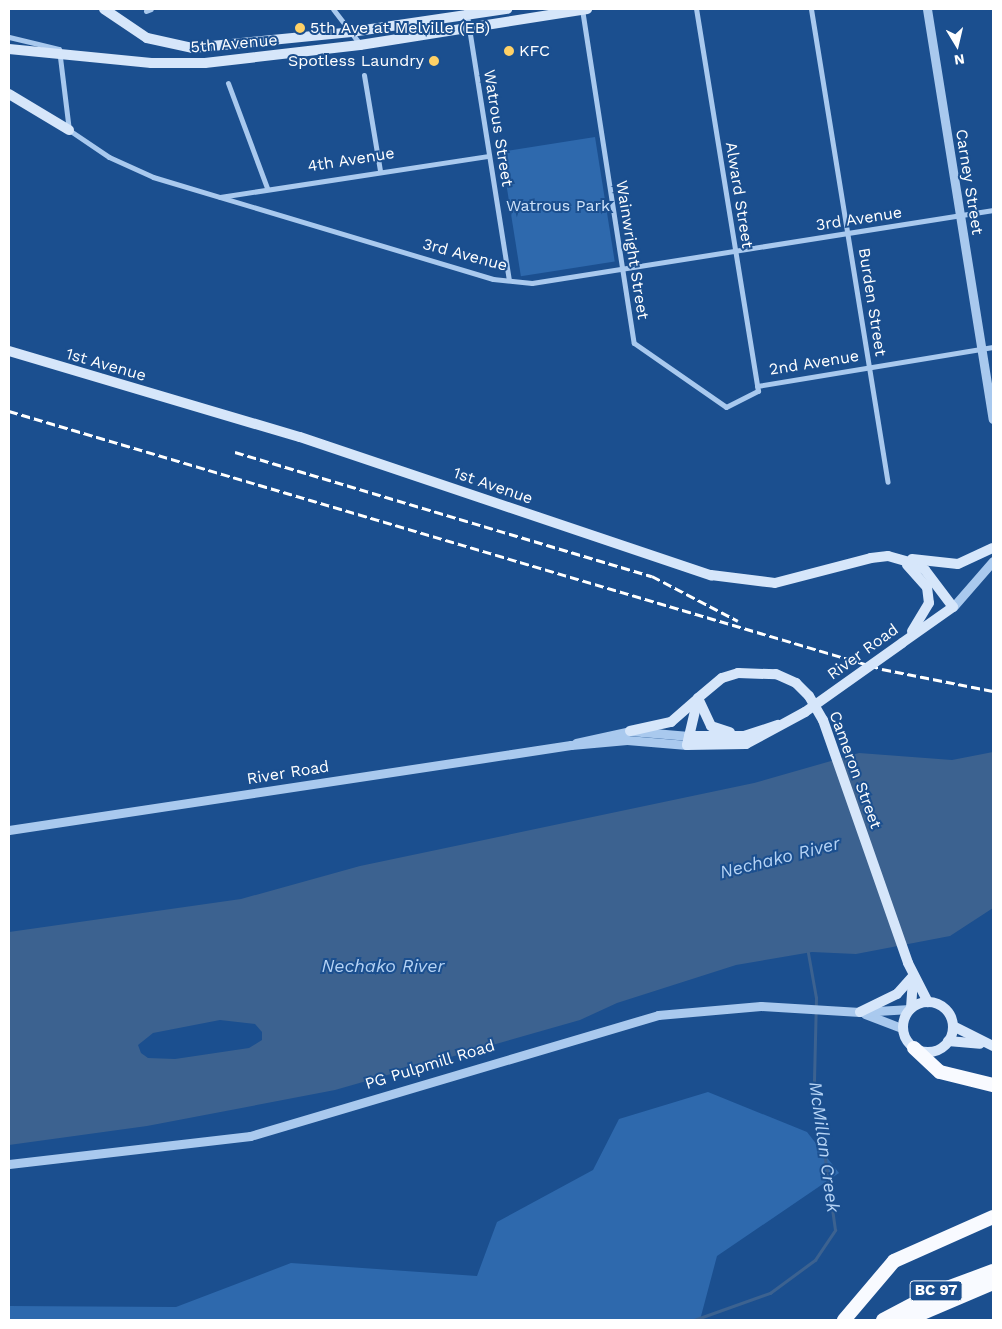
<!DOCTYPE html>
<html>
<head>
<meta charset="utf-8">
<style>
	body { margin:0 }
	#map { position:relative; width:1002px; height:1329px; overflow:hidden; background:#1b4f8f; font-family:"Work Sans",sans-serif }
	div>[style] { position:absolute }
	.green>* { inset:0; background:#2e69ad; transform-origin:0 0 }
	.water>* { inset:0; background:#3c6290 }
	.stream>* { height:2.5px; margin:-1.25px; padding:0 1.25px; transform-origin:1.25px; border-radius:1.25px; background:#3c6290 }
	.minor>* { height:5px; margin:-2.5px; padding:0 2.5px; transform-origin:2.5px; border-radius:2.5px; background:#a9c9ee }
	.tertiary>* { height:9px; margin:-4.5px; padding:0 4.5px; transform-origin:4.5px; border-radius:4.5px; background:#a9c9ee }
	.secondary>* { height:10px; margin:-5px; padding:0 5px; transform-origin:5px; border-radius:5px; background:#d6e6fa }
	.secondary>.ring { margin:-5px; padding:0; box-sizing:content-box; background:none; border:10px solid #d6e6fa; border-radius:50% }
	.trunk>* { height:14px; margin:-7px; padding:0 7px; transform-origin:7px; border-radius:7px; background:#f8faff }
	.rail>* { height:2.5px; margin-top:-1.25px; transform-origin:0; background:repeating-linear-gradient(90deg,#fff 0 9px,transparent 0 13px) }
	.secondary-bridge>* { height:10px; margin:-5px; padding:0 5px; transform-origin:5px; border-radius:5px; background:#d6e6fa }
	.dots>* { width:14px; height:14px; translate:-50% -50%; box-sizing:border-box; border:2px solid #1b4f8f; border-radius:50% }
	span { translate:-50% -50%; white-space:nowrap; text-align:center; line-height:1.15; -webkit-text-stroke:4px #1b4f8f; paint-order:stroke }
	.shield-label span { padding:1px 4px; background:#1b4f8f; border:1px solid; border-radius:4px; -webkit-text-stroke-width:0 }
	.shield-label { font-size:15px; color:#fff; font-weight:700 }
	.poi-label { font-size:16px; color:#fff }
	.left { translate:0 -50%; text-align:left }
	.right { translate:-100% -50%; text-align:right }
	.street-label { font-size:16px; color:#fff }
	.park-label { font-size:16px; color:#cfe3fa }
	.water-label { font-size:18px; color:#b5d3f5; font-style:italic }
	.frame { position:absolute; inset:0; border:10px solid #fff; pointer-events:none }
	.north { position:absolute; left:932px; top:20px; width:50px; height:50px; -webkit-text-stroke:4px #1b4f8f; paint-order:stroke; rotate:171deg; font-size:14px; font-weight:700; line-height:20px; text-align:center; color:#fff }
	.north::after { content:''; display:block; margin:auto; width:18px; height:22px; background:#fff; clip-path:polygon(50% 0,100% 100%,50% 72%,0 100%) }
</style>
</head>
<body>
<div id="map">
	<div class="green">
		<i style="left:595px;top:137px;width:126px;height:95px;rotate:81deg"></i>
		<i style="clip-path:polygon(708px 1092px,807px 1132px,839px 1173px,717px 1256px,700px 1320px,9px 1320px,9px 1306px,176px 1307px,291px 1263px,477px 1276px,497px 1222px,593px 1170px,619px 1119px)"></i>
	</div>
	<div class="water">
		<i style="clip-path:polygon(evenodd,993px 752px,993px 908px,950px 936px,856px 954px,812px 952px,736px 965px,617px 1003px,580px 1020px,335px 1090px,147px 1126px,9px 1145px,9px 932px,241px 899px,360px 866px,754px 783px,859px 753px,952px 760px,993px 752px,220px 1020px,255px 1024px,262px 1032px,262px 1040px,249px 1048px,175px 1059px,148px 1058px,141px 1053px,138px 1045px,153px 1033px,220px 1020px)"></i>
	</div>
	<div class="stream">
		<i style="left:694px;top:1320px;width:81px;rotate:-19.6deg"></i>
		<i style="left:770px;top:1293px;width:56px;rotate:-36.3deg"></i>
		<i style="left:815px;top:1260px;width:36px;rotate:-56deg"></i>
		<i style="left:835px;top:1230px;width:151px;rotate:-98deg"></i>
		<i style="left:814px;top:1080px;width:82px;rotate:-88.6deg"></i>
		<i style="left:816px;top:998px;width:46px;rotate:-100.1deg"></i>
	</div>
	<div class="minor">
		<i style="left:333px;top:9px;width:44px;rotate:52.4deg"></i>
		<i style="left:466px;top:9px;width:274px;rotate:81deg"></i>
		<i style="left:582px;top:9px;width:338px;rotate:81.2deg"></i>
		<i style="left:634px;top:343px;width:112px;rotate:34.8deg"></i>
		<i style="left:726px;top:407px;width:36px;rotate:-27deg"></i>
		<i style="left:758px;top:391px;width:387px;rotate:-99.2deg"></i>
		<i style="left:811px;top:9px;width:479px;rotate:80.8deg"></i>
		<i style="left:146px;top:11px;width:5px;rotate:-22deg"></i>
		<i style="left:9px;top:37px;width:51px;rotate:13.5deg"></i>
		<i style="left:59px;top:49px;width:82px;rotate:83deg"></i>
		<i style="left:69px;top:130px;width:48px;rotate:34deg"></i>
		<i style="left:109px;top:157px;width:48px;rotate:24.4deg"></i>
		<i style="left:153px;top:177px;width:355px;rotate:16.7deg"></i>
		<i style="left:493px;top:279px;width:39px;rotate:6deg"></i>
		<i style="left:532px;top:283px;width:467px;rotate:-9deg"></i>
		<i style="left:364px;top:75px;width:97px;rotate:80.5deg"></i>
		<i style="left:228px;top:83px;width:112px;rotate:69.6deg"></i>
		<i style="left:220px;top:197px;width:272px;rotate:-8.7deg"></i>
		<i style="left:757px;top:386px;width:239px;rotate:-9.4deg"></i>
	</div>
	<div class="tertiary">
		<i style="left:927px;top:9px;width:415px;rotate:80.9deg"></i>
		<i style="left:953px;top:607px;width:61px;rotate:-49deg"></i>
		<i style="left:576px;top:743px;width:55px;rotate:-12.5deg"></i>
		<i style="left:630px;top:731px;width:59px;rotate:4.8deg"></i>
		<i style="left:9px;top:830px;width:568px;rotate:-8.6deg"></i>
		<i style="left:571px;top:745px;width:56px;rotate:-5.1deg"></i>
		<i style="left:627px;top:740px;width:60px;rotate:4.8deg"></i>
		<i style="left:865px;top:1014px;width:40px;rotate:21deg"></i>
		<i style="left:9px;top:1164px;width:243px;rotate:-6.6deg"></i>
		<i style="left:250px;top:1136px;width:426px;rotate:-16.5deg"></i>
		<i style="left:658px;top:1015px;width:103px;rotate:-5deg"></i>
		<i style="left:761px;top:1006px;width:99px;rotate:3.5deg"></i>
		<i style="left:860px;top:1012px;width:50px;rotate:-3.4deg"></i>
	</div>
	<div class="secondary">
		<i style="left:104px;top:9px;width:52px;rotate:34deg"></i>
		<i style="left:147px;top:38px;width:46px;rotate:12.5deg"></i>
		<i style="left:192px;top:48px;width:160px;rotate:-5.7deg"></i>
		<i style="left:351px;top:32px;width:158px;rotate:-8.4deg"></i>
		<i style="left:9px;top:49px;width:143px;rotate:5.6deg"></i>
		<i style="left:151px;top:63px;width:54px"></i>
		<i style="left:205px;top:63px;width:156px;rotate:-6.6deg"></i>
		<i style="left:360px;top:45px;width:230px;rotate:-9deg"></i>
		<i style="left:9px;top:94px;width:70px;rotate:31deg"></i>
		<i style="left:9px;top:351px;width:303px;rotate:16.5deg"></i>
		<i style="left:300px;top:437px;width:434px;rotate:18.6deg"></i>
		<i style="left:711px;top:575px;width:64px;rotate:7.1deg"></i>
		<i style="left:775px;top:583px;width:99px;rotate:-14.6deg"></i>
		<i style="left:871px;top:558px;width:17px;rotate:-7deg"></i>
		<i style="left:888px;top:556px;width:26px;rotate:16deg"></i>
		<i style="left:913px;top:563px;width:14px;rotate:30deg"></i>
		<i style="left:925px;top:570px;width:46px;rotate:52.9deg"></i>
		<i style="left:953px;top:607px;width:62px;rotate:144.8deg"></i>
		<i style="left:912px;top:559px;width:46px;rotate:6.2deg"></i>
		<i style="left:958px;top:564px;width:38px;rotate:-25deg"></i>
		<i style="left:907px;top:565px;width:30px;rotate:48deg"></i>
		<i style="left:927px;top:587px;width:16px;rotate:83deg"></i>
		<i style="left:929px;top:603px;width:33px;rotate:121deg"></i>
		<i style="left:698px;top:698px;width:31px;rotate:65deg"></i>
		<i style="left:711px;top:726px;width:20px;rotate:18deg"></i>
		<i style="left:805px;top:712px;width:67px;rotate:151.5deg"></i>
		<i style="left:746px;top:744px;width:59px;rotate:179deg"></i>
		<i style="left:687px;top:745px;width:48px;rotate:-76.8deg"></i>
		<i style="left:698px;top:698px;width:31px;rotate:-40deg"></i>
		<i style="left:722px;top:678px;width:17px;rotate:-17deg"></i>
		<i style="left:738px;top:673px;width:38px;rotate:2deg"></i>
		<i style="left:776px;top:674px;width:22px;rotate:24deg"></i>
		<i style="left:796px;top:683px;width:18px;rotate:45deg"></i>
		<i style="left:809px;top:696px;width:28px;rotate:60deg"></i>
		<i style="left:823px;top:720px;width:257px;rotate:70.7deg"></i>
		<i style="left:908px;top:963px;width:44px;rotate:62.9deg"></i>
		<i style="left:630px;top:731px;width:42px;rotate:-12.4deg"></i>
		<i style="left:671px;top:722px;width:33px;rotate:-41deg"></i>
		<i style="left:689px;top:736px;width:55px"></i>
		<i style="left:744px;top:736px;width:36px;rotate:-18deg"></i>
		<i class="ring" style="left:903px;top:1002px;width:40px;height:40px"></i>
		<i style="left:911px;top:1008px;width:31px;rotate:-86deg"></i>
		<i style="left:860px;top:1012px;width:41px;rotate:-25.9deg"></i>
		<i style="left:897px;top:994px;width:24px;rotate:-48deg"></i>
		<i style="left:953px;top:1026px;width:45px;rotate:26.6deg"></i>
		<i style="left:948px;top:1041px;width:32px;rotate:5deg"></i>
	</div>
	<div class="trunk">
		<i style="left:914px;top:1048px;width:35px;rotate:43deg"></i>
		<i style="left:940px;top:1072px;width:55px;rotate:13.8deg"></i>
		<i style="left:844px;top:1320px;width:77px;rotate:-49.7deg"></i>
		<i style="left:894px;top:1261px;width:108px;rotate:-24deg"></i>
		<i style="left:883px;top:1320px;width:60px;rotate:-27.8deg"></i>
		<i style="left:936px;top:1292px;width:61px;rotate:-20.2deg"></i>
		<i style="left:906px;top:1320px;width:95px;rotate:-23deg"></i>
	</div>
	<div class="rail">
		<i style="left:9px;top:411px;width:910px;rotate:16.46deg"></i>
		<i style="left:882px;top:669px;width:113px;rotate:11.2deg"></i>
		<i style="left:235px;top:452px;width:435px;rotate:16.6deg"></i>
		<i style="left:652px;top:576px;width:97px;rotate:27.6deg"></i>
	</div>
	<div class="secondary-bridge">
		<i style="left:805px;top:712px;width:119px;rotate:-35.4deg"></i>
	</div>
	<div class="dots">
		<i style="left:300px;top:28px;background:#ffd166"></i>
		<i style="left:509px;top:51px;background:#ffd166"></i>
		<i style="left:434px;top:61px;background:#ffd166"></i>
	</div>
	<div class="shield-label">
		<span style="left:936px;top:1291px">BC 97</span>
	</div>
	<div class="poi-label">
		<span class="left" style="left:310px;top:28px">5th Ave at Melville (EB)</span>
		<span class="left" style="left:519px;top:51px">KFC</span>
		<span class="right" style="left:424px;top:61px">Spotless Laundry</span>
	</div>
	<div class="street-label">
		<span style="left:234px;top:44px;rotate:-5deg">5th Avenue</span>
		<span style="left:498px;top:128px;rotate:81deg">Watrous Street</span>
		<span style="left:351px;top:160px;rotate:-9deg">4th Avenue</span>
		<span style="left:969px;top:182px;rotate:81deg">Carney Street</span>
		<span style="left:739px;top:195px;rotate:81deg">Alward Street</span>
		<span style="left:859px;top:219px;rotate:-9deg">3rd Avenue</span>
		<span style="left:632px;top:250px;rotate:81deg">Wainwright Street</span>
		<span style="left:465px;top:255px;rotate:15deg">3rd Avenue</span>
		<span style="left:872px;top:302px;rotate:81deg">Burden Street</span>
		<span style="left:814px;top:363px;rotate:-9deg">2nd Avenue</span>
		<span style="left:106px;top:365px;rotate:16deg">1st Avenue</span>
		<span style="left:493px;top:486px;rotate:19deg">1st Avenue</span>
		<span style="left:863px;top:652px;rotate:-36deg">River Road</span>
		<span style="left:855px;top:770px;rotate:70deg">Cameron Street</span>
		<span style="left:288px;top:773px;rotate:-9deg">River Road</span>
		<span style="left:430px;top:1065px;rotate:-17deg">PG Pulpmill Road</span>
	</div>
	<div class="park-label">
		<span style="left:558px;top:206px">Watrous Park</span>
	</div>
	<div class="water-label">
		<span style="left:780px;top:858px;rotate:-14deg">Nechako River</span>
		<span style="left:383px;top:966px">Nechako River</span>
		<span style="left:824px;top:1147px;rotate:82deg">McMillan Creek</span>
	</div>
	<div class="frame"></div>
	<div class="north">N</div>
</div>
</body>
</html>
